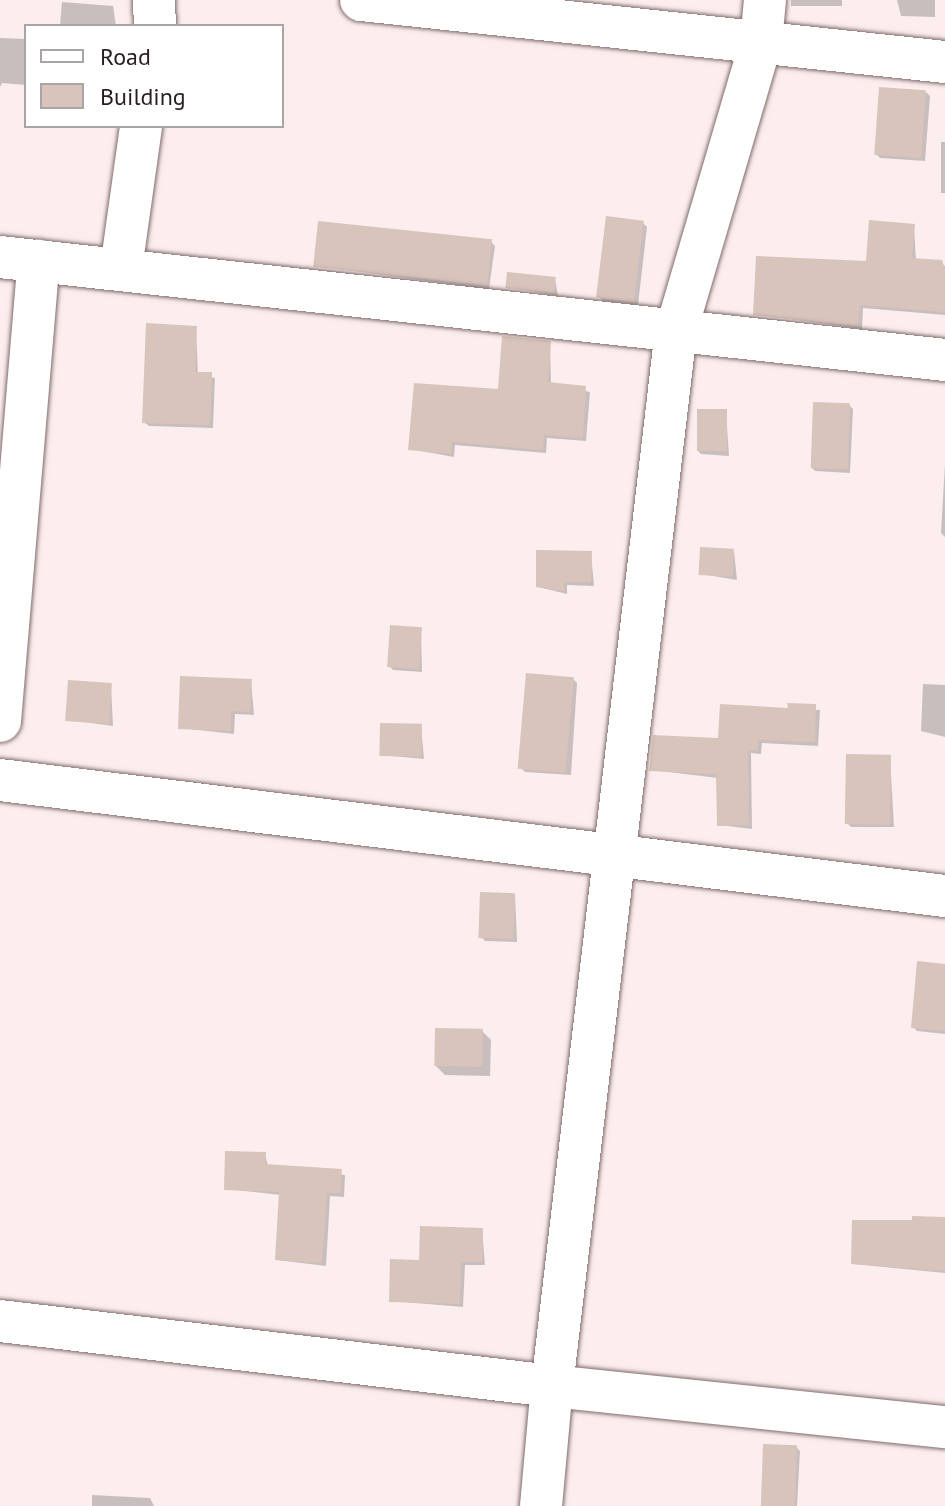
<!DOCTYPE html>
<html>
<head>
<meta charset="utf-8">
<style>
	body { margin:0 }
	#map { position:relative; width:945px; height:1506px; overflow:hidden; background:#fceeee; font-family:"PT Sans",sans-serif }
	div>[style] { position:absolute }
	.shadow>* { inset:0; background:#0003; transform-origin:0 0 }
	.building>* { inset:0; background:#d8c4bb; transform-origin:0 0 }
	.roads { filter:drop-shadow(0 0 2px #806b6c) drop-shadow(0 0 2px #806b6c) }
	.street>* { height:42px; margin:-21px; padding:0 21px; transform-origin:21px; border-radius:21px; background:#fff }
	span { translate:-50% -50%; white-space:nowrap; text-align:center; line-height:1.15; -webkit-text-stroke:7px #fff; paint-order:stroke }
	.legend { position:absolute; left:24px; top:24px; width:260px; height:104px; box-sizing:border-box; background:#fff; border:2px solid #a9a5a5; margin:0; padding:10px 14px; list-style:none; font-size:24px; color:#271e1e }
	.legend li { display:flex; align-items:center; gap:16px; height:40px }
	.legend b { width:40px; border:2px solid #a9a5a5 }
</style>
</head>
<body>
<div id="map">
	<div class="shadow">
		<i style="left:842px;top:0;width:6px;height:51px;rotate:90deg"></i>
		<i style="clip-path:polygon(897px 0,935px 0,935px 17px,901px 16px)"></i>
		<i style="clip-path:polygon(62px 2px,113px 6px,116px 26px,60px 26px)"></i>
		<i style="clip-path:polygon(0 38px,26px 39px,26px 85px,2px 83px,0 87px)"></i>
		<i style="clip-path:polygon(926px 92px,930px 96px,925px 161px,880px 158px,876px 154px)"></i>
		<i style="left:941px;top:142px;width:4px;height:51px"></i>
		<i style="clip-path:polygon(643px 223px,647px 227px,638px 305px,603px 301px,599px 297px)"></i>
		<i style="clip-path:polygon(914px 226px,916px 260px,945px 266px,945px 315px,863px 308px,862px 329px,755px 314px,868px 263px)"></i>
		<i style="clip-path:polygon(491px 242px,495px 246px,489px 289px,316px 266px)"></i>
		<i style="clip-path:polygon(555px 279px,558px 296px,508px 287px)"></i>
		<i style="clip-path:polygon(196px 328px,198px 374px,215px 378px,213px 428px,149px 426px,144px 422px)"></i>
		<i style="clip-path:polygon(550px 343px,551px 384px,590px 392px,586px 441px,547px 438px,546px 453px,455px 445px,454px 457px,410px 449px,500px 391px)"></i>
		<i style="clip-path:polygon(849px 405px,853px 409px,850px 473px,815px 471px,811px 467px)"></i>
		<i style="clip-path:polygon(726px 411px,729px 456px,701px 454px,697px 450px)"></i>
		<i style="clip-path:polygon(945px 464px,945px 537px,941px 533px)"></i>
		<i style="clip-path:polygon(734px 551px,737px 580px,701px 574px)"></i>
		<i style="clip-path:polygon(591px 553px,594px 586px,567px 585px,567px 594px,538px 587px)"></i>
		<i style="clip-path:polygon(421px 629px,422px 672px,393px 670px,389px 666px)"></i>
		<i style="clip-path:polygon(573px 679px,577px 683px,571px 775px,525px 772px,521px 768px)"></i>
		<i style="clip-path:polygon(251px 681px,254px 715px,235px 714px,234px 734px,180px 728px)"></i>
		<i style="clip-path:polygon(923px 684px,945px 685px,945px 737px,921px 731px)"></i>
		<i style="clip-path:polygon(111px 685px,113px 726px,69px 720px)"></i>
		<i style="clip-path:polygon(722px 706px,820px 710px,818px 746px,762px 743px,761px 754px,751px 753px,752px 829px,719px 825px,718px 778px,651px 770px,720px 740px)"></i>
		<i style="clip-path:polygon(421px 726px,424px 759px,381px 755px)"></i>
		<i style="clip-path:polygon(890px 757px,894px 827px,851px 827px,847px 823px)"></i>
		<i style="clip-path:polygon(515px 895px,517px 942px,485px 941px,481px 937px)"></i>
		<i style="clip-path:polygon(945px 966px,945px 1034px,917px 1031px,913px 1027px)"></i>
		<i style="clip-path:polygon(482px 1031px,491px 1040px,490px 1076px,445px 1075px,436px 1066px)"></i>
		<i style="clip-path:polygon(265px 1154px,268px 1166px,345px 1175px,344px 1197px,330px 1196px,326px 1266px,277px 1260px,281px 1195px,226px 1189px)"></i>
		<i style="clip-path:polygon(945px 1220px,945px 1273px,853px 1264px)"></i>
		<i style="clip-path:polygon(482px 1229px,485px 1265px,465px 1265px,463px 1307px,391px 1301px,421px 1262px)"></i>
		<i style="clip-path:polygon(796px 1447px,800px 1451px,797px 1506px,761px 1506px)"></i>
		<i style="clip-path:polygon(92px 1495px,150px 1498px,154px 1506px,92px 1506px)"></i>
	</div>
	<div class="building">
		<i style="left:879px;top:87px;width:47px;height:68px;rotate:4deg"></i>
		<i style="left:606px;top:216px;width:38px;height:82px;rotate:7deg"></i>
		<i style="clip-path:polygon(869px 220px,915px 224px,912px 258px,942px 260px,945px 269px,945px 312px,860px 305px,858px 326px,753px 315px,756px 256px,866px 261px)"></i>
		<i style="left:318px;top:221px;width:175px;height:46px;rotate:6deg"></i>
		<i style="left:507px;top:272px;width:49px;height:16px;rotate:6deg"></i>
		<i style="clip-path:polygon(146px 323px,197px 326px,195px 372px,212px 372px,210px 425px,142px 423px)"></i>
		<i style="clip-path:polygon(502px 336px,551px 341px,548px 382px,586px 386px,583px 438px,544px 435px,543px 450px,452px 442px,451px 454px,408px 450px,414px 383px,498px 389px)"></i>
		<i style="left:813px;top:402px;width:37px;height:66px;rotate:2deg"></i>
		<i style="left:697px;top:409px;width:30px;height:42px"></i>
		<i style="left:700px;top:547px;width:34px;height:28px;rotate:3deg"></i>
		<i style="clip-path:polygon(536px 550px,592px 551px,591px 582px,564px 582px,564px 591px,536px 587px)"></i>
		<i style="left:390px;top:625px;width:32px;height:42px;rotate:4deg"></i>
		<i style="left:526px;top:673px;width:48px;height:96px;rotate:5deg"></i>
		<i style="clip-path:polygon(180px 676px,252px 679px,250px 712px,231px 711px,231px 731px,178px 729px)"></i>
		<i style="left:68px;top:680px;width:44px;height:41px;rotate:4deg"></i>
		<i style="clip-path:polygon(787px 703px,816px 704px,815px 742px,758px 740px,758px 751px,748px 750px,749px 825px,717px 826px,716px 774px,649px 771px,653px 735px,718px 738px,720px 704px,788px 708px)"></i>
		<i style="left:380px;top:723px;width:42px;height:33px;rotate:1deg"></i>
		<i style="left:846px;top:754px;width:45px;height:70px;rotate:1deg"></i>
		<i style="left:480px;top:892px;width:35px;height:46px;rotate:2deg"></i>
		<i style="clip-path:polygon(917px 961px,945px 964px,945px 1031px,911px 1028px)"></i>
		<i style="left:435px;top:1028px;width:48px;height:38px;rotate:1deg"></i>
		<i style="clip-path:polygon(225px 1151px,266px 1152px,265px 1164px,342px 1169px,340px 1193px,327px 1193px,322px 1263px,275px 1260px,279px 1192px,224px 1190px)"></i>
		<i style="clip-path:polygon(912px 1216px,945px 1217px,945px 1271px,851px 1264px,852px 1220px,912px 1220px)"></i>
		<i style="clip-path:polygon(420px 1226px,483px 1228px,482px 1262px,461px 1262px,460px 1304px,389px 1302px,390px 1259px,419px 1260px)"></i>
		<i style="left:763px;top:1444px;width:34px;height:62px;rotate:2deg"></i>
	</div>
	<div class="roads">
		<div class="street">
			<i style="left:154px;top:0;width:26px;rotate:88deg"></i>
			<i style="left:361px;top:0;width:587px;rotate:6.06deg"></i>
			<i style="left:0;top:257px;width:951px;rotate:6.22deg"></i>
			<i style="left:121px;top:269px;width:144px;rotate:-82deg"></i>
			<i style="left:0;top:721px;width:462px;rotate:-85.2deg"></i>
			<i style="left:0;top:780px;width:952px;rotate:7deg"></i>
			<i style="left:0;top:1321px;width:556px;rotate:6.72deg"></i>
			<i style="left:552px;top:1386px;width:1062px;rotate:-83.3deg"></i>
			<i style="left:676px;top:331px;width:301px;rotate:-73.6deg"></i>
			<i style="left:761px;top:42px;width:42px;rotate:-84.6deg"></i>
			<i style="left:541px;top:1506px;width:121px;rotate:-84.8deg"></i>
			<i style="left:552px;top:1386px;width:395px;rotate:6deg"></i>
		</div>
	</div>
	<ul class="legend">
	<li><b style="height:10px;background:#fff"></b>Road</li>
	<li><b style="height:22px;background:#d8c4bb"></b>Building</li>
	</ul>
</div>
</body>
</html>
